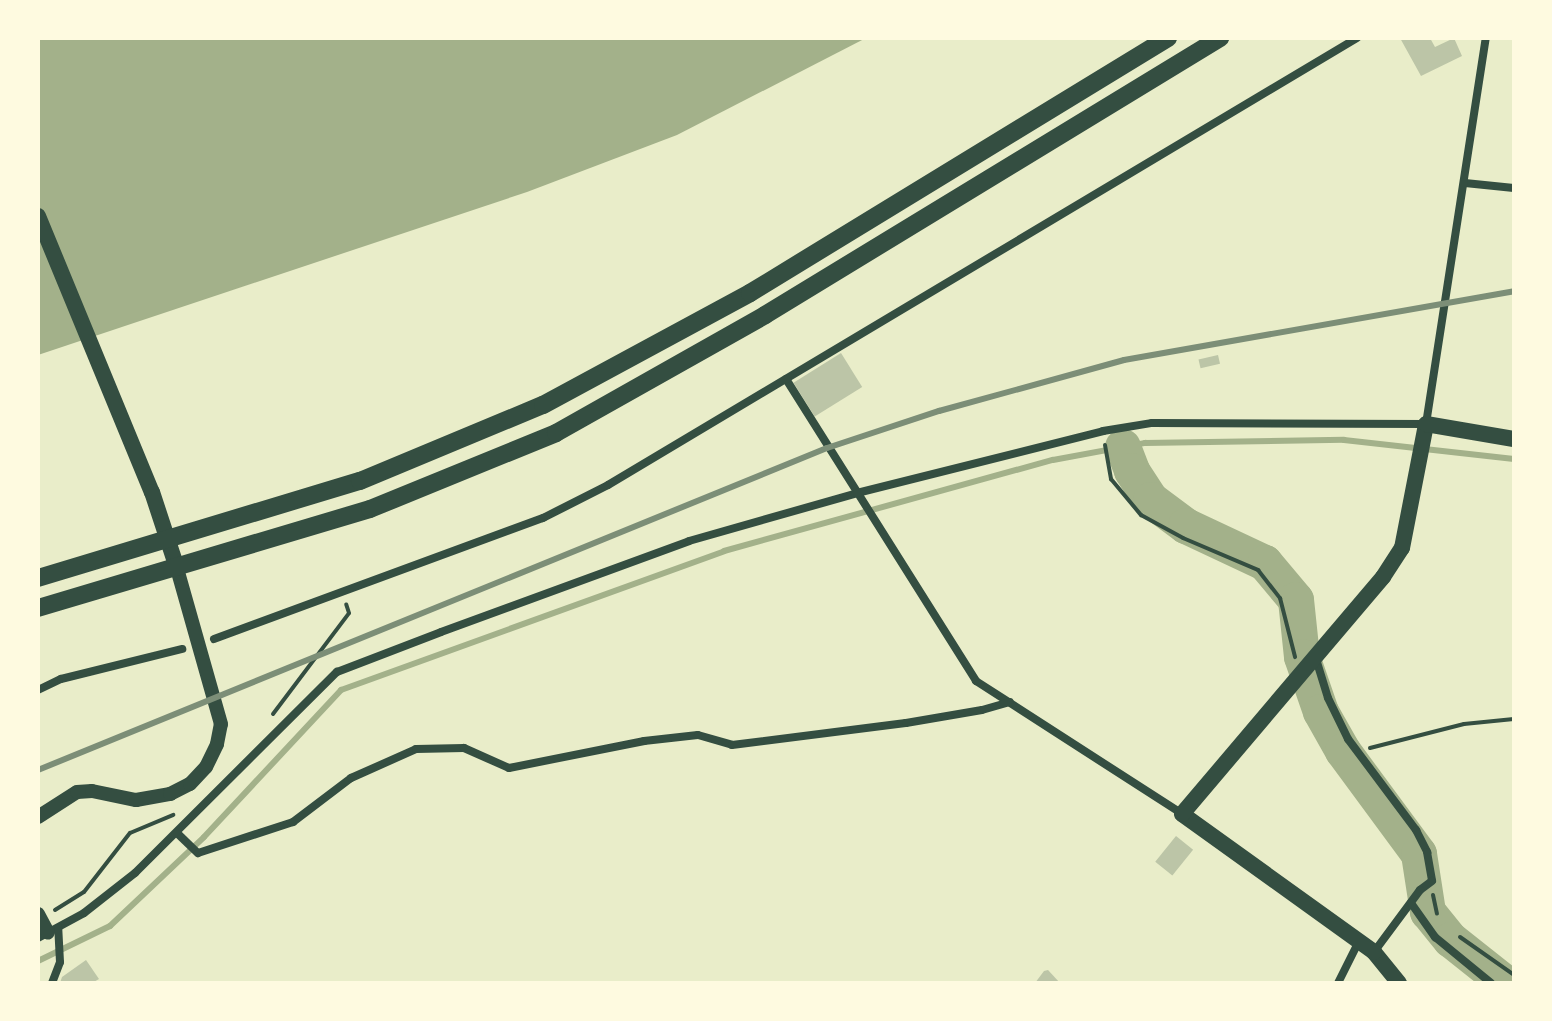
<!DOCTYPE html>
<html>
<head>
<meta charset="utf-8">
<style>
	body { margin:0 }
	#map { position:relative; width:1552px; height:1021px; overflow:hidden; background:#e9edc9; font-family:Quicksand,sans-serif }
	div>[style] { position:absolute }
	.water>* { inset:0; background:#a3b18a }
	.stream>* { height:6px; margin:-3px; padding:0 3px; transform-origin:3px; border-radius:3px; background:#a3b18a }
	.river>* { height:36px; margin:-18px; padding:0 18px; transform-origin:18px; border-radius:18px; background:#a3b18a }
	.building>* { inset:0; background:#bcc5a7; transform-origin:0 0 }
	.path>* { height:4px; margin:-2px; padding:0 2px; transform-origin:2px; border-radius:2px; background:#344e41 }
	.minor>* { height:8px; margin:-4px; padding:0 4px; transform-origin:4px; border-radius:4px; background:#344e41 }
	.tertiary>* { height:14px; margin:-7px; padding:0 7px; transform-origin:7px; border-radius:7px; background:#344e41 }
	.secondary>* { height:16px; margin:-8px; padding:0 8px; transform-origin:8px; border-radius:8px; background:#344e41 }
	.primary>* { height:18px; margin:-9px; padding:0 9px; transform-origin:9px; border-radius:9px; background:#344e41 }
	.rail>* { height:6px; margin:-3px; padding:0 3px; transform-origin:3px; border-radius:3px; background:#7c8e77 }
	span { translate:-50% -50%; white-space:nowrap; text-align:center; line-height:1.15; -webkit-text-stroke:6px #fefae0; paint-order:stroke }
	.frame { position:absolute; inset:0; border:40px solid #fefae0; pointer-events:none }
</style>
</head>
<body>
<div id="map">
	<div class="water">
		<i style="clip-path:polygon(38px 38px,866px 38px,677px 135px,527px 192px,38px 355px)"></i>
	</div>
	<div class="stream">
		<i style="left:38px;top:961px;width:80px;rotate:-25.9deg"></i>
		<i style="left:110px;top:926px;width:129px;rotate:-43.4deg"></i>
		<i style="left:204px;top:837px;width:201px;rotate:-47deg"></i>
		<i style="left:341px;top:690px;width:407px;rotate:-19.9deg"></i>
		<i style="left:724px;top:551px;width:341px;rotate:-15.5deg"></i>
		<i style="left:1053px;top:460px;width:94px;rotate:-10.5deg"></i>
		<i style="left:1145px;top:443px;width:199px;rotate:-0.9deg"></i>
		<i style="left:1344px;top:440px;width:171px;rotate:6.4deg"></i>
	</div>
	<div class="river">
		<i style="left:1123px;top:447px;width:26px;rotate:69deg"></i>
		<i style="left:1132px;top:471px;width:35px;rotate:57deg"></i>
		<i style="left:1151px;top:500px;width:44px;rotate:36.6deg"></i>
		<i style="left:1186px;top:526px;width:87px;rotate:25.1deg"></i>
		<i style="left:1265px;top:563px;width:48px;rotate:50deg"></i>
		<i style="left:1296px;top:600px;width:57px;rotate:84deg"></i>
		<i style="left:1302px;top:657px;width:58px;rotate:70.9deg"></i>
		<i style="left:1321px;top:712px;width:45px;rotate:60.6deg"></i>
		<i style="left:1343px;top:751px;width:128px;rotate:53.6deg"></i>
		<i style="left:1419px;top:854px;width:59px;rotate:81.2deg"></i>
		<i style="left:1428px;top:912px;width:36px;rotate:51deg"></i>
		<i style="left:1451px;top:940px;width:69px;rotate:38.5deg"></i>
	</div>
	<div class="building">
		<i style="clip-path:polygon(1400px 38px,1430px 38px,1435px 47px,1454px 38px,1462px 56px,1421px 76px)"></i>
		<i style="left:841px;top:353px;width:40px;height:56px;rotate:58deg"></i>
		<i style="left:1218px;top:355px;width:9px;height:20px;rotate:77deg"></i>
		<i style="left:1176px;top:836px;width:22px;height:33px;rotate:39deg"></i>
		<i style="clip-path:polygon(86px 960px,99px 979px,92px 983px,60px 983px,62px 977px)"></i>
		<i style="clip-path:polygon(1048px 970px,1060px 983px,1035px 983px,1044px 971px)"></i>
	</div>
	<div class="path">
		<i style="left:1105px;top:445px;width:35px;rotate:80deg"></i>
		<i style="left:1111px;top:479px;width:47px;rotate:50.2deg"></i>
		<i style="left:1141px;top:515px;width:48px;rotate:28.7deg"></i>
		<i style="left:1183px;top:538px;width:82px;rotate:23.1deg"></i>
		<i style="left:1258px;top:570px;width:36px;rotate:52deg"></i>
		<i style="left:1280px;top:598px;width:61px;rotate:75.7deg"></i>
		<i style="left:273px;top:714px;width:126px;rotate:-53deg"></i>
		<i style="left:349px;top:613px;width:9px;rotate:-108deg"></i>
		<i style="left:1370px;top:748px;width:97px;rotate:-14.3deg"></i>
		<i style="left:1464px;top:724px;width:50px;rotate:-5.7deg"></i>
		<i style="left:1433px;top:895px;width:19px;rotate:78deg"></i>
		<i style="left:55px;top:910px;width:34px;rotate:-32deg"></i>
		<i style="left:84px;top:892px;width:75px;rotate:-52.1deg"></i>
		<i style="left:130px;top:833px;width:47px;rotate:-22.7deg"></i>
		<i style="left:1460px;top:937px;width:66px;rotate:35.1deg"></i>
	</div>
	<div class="minor">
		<i style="left:1465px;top:183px;width:49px;rotate:5.8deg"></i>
		<i style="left:786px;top:379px;width:357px;rotate:57.8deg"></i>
		<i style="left:976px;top:681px;width:245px;rotate:32.8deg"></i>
		<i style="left:214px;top:639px;width:351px;rotate:-20.2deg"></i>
		<i style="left:543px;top:518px;width:73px;rotate:-26.9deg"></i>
		<i style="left:608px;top:485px;width:872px;rotate:-30.83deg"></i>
		<i style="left:1316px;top:659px;width:41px;rotate:72.9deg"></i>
		<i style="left:1328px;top:698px;width:46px;rotate:64deg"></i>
		<i style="left:1348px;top:739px;width:114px;rotate:53.2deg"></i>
		<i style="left:1416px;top:830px;width:25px;rotate:63deg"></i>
		<i style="left:1427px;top:852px;width:29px;rotate:80deg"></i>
		<i style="left:1432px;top:881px;width:15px;rotate:143deg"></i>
		<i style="left:1420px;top:890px;width:77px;rotate:126.6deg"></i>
		<i style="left:38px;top:690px;width:25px;rotate:-26deg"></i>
		<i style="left:61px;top:679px;width:125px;rotate:-13.9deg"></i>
		<i style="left:177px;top:833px;width:29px;rotate:44deg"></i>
		<i style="left:198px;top:853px;width:100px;rotate:-18.1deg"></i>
		<i style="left:293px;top:822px;width:73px;rotate:-37.2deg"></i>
		<i style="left:351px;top:778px;width:71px;rotate:-24deg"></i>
		<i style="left:416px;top:749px;width:48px;rotate:-1.2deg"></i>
		<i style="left:464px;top:748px;width:49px;rotate:24deg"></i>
		<i style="left:509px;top:768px;width:138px;rotate:-11.3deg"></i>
		<i style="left:644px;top:741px;width:54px;rotate:-6.3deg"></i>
		<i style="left:698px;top:735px;width:35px;rotate:16deg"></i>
		<i style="left:732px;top:745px;width:175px;rotate:-7.2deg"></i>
		<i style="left:906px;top:723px;width:77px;rotate:-9.7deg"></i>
		<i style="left:982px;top:710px;width:29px;rotate:-16deg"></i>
		<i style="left:1411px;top:903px;width:42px;rotate:54.8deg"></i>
		<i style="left:1435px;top:937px;width:72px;rotate:39.4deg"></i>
		<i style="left:38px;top:938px;width:52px;rotate:-28.5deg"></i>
		<i style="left:84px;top:913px;width:65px;rotate:-38.1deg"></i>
		<i style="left:135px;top:873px;width:285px;rotate:-44.9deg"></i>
		<i style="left:337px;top:672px;width:111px;rotate:-21deg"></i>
		<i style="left:441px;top:632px;width:264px;rotate:-20.1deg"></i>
		<i style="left:689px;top:541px;width:175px;rotate:-15.9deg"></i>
		<i style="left:857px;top:493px;width:254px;rotate:-14.1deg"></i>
		<i style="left:1103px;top:431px;width:50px;rotate:-9.3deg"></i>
		<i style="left:1152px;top:423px;width:274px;rotate:0.2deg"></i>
		<i style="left:1426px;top:424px;width:391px;rotate:-81.2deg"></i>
		<i style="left:52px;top:983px;width:22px;rotate:-69deg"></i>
		<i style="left:60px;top:962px;width:34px;rotate:-93deg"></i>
		<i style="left:1338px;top:983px;width:45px;rotate:-63.4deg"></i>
	</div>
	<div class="tertiary">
		<i style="left:38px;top:817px;width:46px;rotate:-32.7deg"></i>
		<i style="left:77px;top:792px;width:15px;rotate:-4deg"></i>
		<i style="left:92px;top:791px;width:45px;rotate:11.6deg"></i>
		<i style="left:136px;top:800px;width:35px;rotate:-10deg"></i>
		<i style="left:170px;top:794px;width:22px;rotate:-27deg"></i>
		<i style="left:190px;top:784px;width:23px;rotate:-47deg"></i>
		<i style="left:206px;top:767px;width:25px;rotate:-64deg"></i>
		<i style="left:217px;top:744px;width:20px;rotate:-79deg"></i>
		<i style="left:221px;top:724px;width:162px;rotate:-105.8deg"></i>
		<i style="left:38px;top:914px;width:21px;rotate:62deg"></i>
	</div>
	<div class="secondary">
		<i style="left:38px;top:216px;width:299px;rotate:67.6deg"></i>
		<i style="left:152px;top:492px;width:80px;rotate:71.8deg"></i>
		<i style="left:1399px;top:983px;width:40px;rotate:-129deg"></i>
		<i style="left:1374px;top:952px;width:236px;rotate:-144.3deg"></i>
		<i style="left:1182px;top:814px;width:311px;rotate:-49.7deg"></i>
		<i style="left:1383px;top:577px;width:35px;rotate:-57deg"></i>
		<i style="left:1402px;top:548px;width:126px;rotate:-79deg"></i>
		<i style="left:1426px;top:424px;width:89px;rotate:9.7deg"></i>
	</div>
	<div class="primary">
		<i style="left:38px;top:578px;width:336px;rotate:-16.8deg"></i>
		<i style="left:360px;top:481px;width:198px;rotate:-22.6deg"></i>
		<i style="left:543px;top:405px;width:235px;rotate:-28.4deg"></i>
		<i style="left:750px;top:293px;width:490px;rotate:-31.4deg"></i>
		<i style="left:38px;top:608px;width:346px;rotate:-16.6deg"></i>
		<i style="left:370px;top:509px;width:201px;rotate:-22.2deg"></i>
		<i style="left:556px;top:433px;width:240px;rotate:-29.4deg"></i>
		<i style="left:765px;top:315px;width:533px;rotate:-31.33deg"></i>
	</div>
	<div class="rail">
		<i style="left:38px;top:770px;width:852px;rotate:-22.2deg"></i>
		<i style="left:827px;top:448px;width:118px;rotate:-18.3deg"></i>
		<i style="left:939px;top:411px;width:192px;rotate:-15.4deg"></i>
		<i style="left:1124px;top:360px;width:396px;rotate:-10deg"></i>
	</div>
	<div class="frame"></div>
</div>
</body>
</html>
